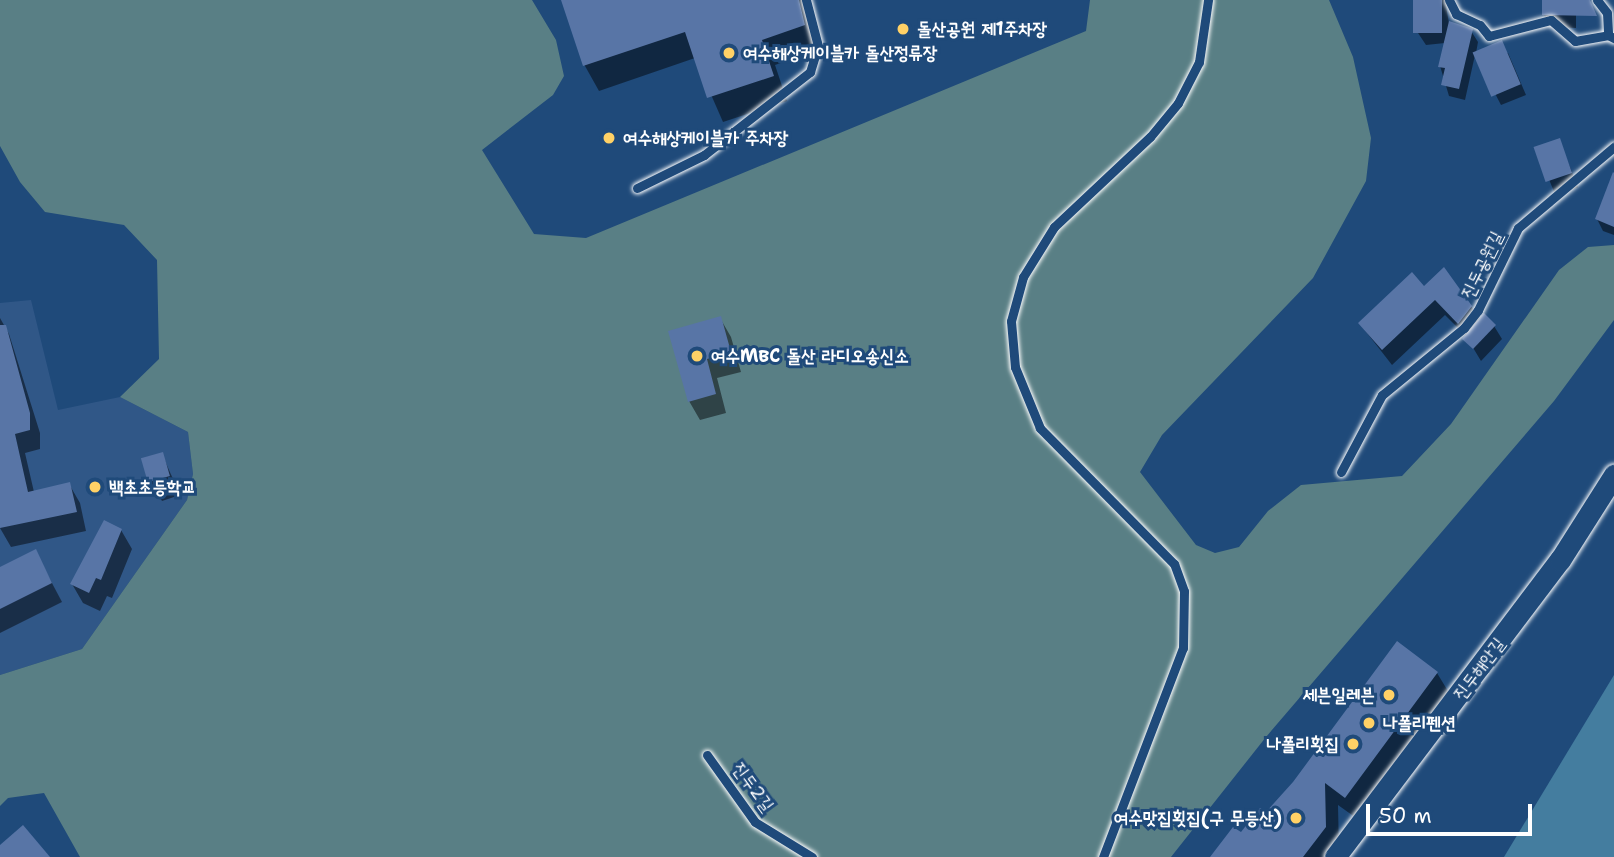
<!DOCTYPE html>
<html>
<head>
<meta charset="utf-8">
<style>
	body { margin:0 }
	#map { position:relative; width:1614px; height:857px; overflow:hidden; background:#1f4a7a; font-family:"Shantell Sans","Poor Story",sans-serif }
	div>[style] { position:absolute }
	.built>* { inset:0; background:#305787 }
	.green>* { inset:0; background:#597f85 }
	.water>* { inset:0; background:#447d9f }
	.shadow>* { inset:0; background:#0007; transform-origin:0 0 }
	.building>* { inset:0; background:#5875a6; transform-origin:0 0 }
	.roads { filter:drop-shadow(0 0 2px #fff) drop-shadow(0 0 2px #fff) }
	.service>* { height:9px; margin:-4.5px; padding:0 4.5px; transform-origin:4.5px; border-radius:4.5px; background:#1f4a7a }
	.tertiary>* { height:21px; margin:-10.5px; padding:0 10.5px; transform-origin:10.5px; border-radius:10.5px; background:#1f4a7a }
	.dots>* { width:19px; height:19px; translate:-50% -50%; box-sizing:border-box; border:4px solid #1f4a7a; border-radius:50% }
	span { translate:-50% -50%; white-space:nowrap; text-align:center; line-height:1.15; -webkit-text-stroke:6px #1f4a7a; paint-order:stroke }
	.poi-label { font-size:18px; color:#fff; font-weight:700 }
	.left { translate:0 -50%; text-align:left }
	.right { translate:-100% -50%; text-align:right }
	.street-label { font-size:18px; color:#fff }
	.scale { position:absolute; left:1366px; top:804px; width:166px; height:32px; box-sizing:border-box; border:4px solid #fff; border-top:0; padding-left:9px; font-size:21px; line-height:24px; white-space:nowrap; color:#fff; -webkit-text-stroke:5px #1f4a7a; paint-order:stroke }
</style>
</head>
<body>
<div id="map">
	<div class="built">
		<i style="clip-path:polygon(31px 300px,58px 410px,120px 397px,188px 432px,193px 474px,187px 500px,82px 649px,0 675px,0 303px)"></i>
	</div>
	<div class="green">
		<i style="clip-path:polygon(0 0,532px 0,556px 40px,564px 76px,553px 95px,482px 150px,534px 234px,586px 238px,1086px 31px,1090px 0,1329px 0,1353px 57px,1371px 138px,1366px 181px,1313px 278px,1162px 435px,1140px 472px,1196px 545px,1215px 553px,1239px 547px,1268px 511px,1301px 485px,1402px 476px,1451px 424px,1559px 270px,1588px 247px,1614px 245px,1614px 320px,1554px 401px,1266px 737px,1171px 857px,80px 857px,44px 793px,8px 798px,0 806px,0 675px,82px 649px,187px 500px,193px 474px,188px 432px,120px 397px,159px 359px,157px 260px,124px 225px,45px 212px,20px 182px,0 146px)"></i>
	</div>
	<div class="water">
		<i style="clip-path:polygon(1614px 675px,1614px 857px,1504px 857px)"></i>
	</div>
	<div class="shadow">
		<i style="clip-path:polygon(563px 0,802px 0,818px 50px,775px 65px,787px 101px,723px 122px,695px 58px,599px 91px,585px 66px)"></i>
		<i style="clip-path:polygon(1415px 0,1445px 0,1449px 23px,1471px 31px,1478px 42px,1476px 53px,1508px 53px,1526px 95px,1501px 105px,1475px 55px,1465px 100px,1449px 96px,1440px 66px,1445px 43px,1426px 45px,1418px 33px)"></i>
		<i style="clip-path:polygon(1543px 0,1576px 0,1576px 28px,1551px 27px,1544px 15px)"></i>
		<i style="left:1559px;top:140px;width:51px;height:24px;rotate:68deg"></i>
		<i style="clip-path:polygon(1614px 192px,1614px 235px,1603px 231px,1597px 219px)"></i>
		<i style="clip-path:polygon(1444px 269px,1481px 320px,1494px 326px,1502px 339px,1481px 361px,1466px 336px,1445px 315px,1392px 365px,1360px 324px,1424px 289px)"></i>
		<i style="clip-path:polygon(0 318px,9px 334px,40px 433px,40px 449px,25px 453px,34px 492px,69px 484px,80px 503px,86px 531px,11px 547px,0 528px)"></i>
		<i style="clip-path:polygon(720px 318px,731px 337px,741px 372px,717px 378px,726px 413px,700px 420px,689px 401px)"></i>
		<i style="clip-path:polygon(162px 454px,180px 495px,162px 501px,151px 482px)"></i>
		<i style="clip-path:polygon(121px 530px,132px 549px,112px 598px,107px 596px,100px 611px,83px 603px,72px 584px)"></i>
		<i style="clip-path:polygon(35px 551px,62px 602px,0 633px,0 569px)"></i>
		<i style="clip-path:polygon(1437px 673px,1451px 696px,1359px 820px,1338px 805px,1339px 851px,1335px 857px,1212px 857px)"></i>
	</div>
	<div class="building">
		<i style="clip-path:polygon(561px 0,799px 0,805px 25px,762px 40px,774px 76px,707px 98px,685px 32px,583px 66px)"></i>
		<i style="left:1413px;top:0;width:29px;height:33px"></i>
		<i style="clip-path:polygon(1542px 0,1590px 0,1597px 16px,1542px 15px)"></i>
		<i style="clip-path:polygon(1449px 21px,1473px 29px,1459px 89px,1441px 85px,1445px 68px,1438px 67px)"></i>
		<i style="left:1502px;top:40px;width:48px;height:32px;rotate:67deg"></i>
		<i style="left:1560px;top:138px;width:37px;height:28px;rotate:71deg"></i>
		<i style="clip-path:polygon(1613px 172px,1614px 173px,1614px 227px,1595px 219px)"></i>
		<i style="clip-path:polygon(1444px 267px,1472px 306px,1458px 324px,1435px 300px,1382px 350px,1358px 323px,1412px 272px,1424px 286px)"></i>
		<i style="clip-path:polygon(1484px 313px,1496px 325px,1473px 349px,1462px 339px)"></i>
		<i style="clip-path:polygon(721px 316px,731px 352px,707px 359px,716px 394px,688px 402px,668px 331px)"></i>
		<i style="clip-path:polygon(0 325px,6px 325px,30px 413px,30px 430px,15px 434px,28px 492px,70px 482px,77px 512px,0 528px)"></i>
		<i style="left:163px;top:452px;width:25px;height:23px;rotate:74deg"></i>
		<i style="clip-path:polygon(104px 520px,122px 529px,101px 580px,96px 578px,89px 593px,70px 584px)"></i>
		<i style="clip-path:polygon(36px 549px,52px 583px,0 609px,0 567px)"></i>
		<i style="clip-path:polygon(1397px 641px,1438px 672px,1345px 798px,1325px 783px,1326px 827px,1303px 857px,1210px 857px,1233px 827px,1241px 832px,1260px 808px,1266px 812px,1293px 782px)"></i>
		<i style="clip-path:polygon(23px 825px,50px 857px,0 857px,0 845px)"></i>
	</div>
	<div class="roads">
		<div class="service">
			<i style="left:1449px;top:0;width:16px;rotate:63deg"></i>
			<i style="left:1456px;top:14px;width:26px;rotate:25deg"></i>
			<i style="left:1480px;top:25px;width:14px;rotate:51deg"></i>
			<i style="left:1489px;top:36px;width:64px;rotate:-14.5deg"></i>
			<i style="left:1551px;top:20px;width:32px;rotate:41deg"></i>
			<i style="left:1575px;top:41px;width:34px;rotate:-10deg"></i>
			<i style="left:1597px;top:0;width:16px;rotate:52deg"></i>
			<i style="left:1607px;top:13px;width:22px;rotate:87deg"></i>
			<i style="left:1608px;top:35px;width:7px;rotate:27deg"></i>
			<i style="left:637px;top:188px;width:75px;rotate:-26.2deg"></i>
			<i style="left:704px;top:155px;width:135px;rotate:-38.1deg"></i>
			<i style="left:810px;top:72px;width:27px;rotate:-73deg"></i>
			<i style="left:818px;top:46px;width:48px;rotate:-104.6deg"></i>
			<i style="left:1341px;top:472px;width:87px;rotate:-62deg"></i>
			<i style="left:1382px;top:395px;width:106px;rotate:-39.3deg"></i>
			<i style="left:1464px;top:328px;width:23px;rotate:-52deg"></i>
			<i style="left:1478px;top:310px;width:91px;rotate:-64deg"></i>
			<i style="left:1518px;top:228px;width:126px;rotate:-40.2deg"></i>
			<i style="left:707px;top:755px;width:82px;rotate:54.4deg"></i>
			<i style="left:755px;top:822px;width:67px;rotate:31.6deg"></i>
			<i style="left:1103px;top:857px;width:224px;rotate:-69.1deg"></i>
			<i style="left:1183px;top:648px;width:57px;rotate:-89deg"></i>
			<i style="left:1184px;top:591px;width:29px;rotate:-110deg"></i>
			<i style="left:1174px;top:564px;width:191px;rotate:-134.6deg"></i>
			<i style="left:1040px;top:428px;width:66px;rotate:-112.3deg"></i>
			<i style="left:1015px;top:367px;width:46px;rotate:-95deg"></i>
			<i style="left:1011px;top:321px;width:46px;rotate:-74.7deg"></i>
			<i style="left:1023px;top:277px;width:59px;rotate:-58.2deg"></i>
			<i style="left:1054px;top:227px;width:132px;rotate:-43.2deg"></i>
			<i style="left:1150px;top:137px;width:44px;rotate:-50.5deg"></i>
			<i style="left:1178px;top:103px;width:46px;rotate:-62.9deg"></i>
			<i style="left:1199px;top:62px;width:63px;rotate:-81.7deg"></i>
		</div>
		<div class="tertiary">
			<i style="left:1335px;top:857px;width:373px;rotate:-52.9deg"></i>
			<i style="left:1560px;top:560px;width:101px;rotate:-57.6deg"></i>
		</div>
	</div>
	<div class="dots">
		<i style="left:903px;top:29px;background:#ffd166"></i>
		<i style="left:729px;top:53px;background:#ffd166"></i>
		<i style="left:609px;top:138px;background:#ffd166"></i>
		<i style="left:697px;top:356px;background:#ffd166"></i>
		<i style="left:95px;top:487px;background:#ffd166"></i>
		<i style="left:1389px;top:695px;background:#ffd166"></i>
		<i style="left:1369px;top:723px;background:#ffd166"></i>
		<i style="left:1353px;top:744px;background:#ffd166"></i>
		<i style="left:1296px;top:818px;background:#ffd166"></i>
	</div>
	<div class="poi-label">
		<span class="left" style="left:917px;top:29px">돌산공원 제1주차장</span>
		<span class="left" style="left:743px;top:53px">여수해상케이블카 돌산정류장</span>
		<span class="left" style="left:623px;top:138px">여수해상케이블카 주차장</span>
		<span class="left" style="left:711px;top:356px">여수MBC 돌산 라디오송신소</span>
		<span class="left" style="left:109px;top:487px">백초초등학교</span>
		<span class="right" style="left:1375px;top:695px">세븐일레븐</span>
		<span class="left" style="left:1383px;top:723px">나폴리펜션</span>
		<span class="right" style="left:1339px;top:744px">나폴리횟집</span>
		<span class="right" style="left:1282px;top:818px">여수맛집횟집(구 무등산)</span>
	</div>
	<div class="street-label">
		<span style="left:1482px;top:265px;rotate:-64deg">진두공원길</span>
		<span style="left:1479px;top:669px;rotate:-53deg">진두해안길</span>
		<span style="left:753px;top:787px;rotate:54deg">진두2길</span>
	</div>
	<div class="scale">50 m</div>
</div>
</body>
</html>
